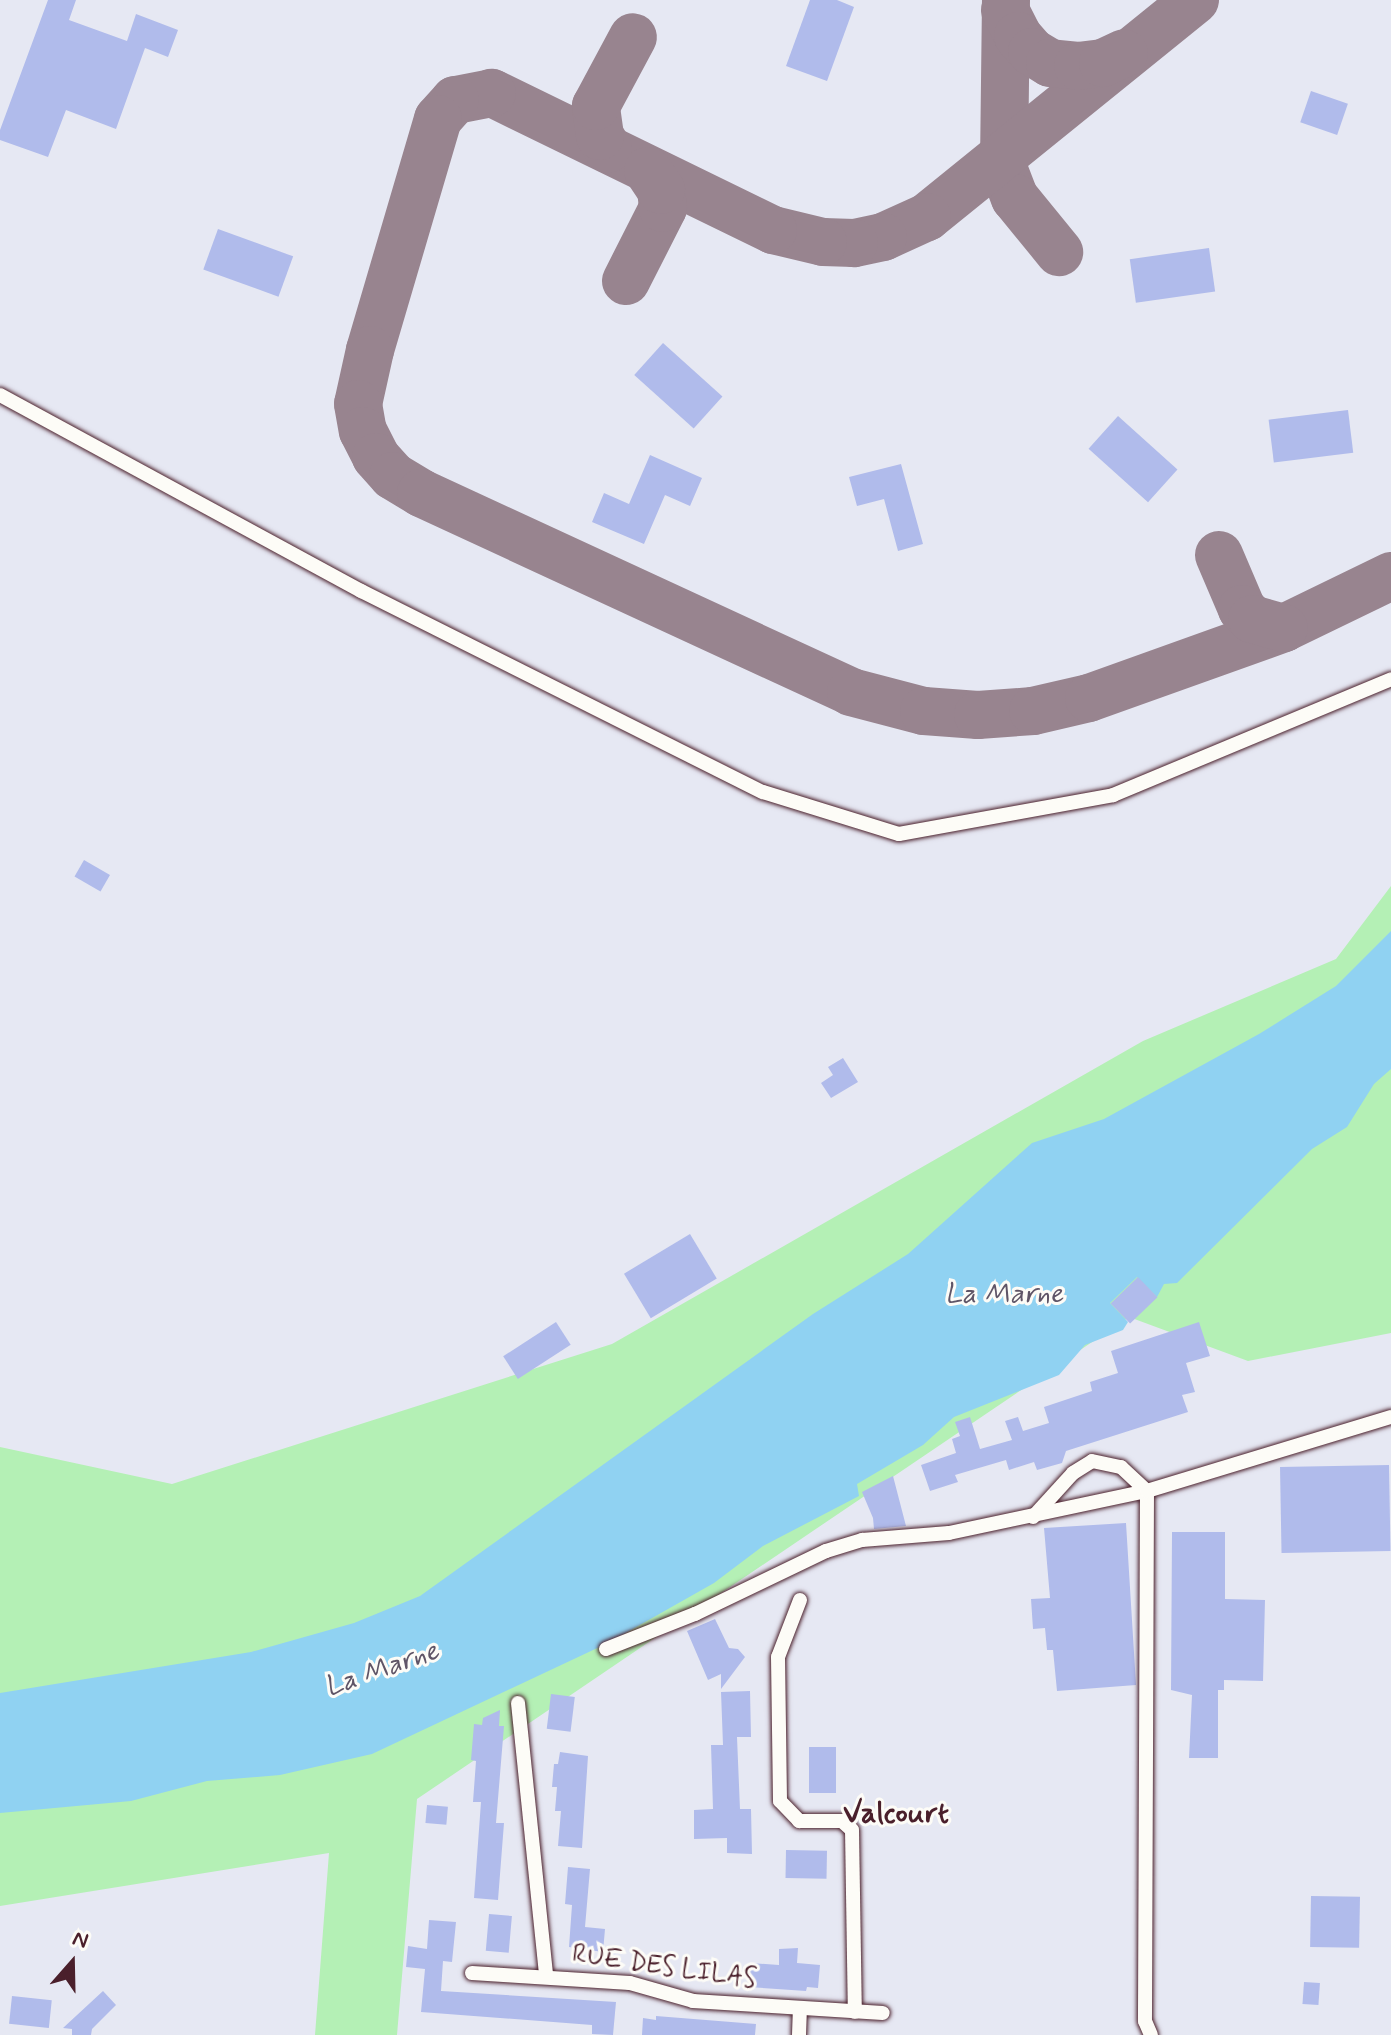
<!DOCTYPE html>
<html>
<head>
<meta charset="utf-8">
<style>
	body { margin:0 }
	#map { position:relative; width:1391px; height:2035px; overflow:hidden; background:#e6e8f3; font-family:Mynerve,sans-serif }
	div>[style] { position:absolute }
	.green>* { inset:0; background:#b4f0b5 }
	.water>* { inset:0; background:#90d2f2 }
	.taxiway>* { height:48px; margin:-24px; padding:0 24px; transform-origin:24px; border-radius:24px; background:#98848f }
	.building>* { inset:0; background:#b0bbeb; transform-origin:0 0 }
	.roads { filter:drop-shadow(0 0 2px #4a1f2b) drop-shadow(0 0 2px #4a1f2b) }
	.street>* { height:14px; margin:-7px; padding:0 7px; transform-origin:7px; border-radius:7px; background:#fdfcf7 }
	span { translate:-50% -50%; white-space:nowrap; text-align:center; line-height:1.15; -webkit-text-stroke:6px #fdfcf7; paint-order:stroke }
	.street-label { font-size:26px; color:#4a1f2b }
	.water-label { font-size:28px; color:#5f5567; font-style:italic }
	.quarter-label { font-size:30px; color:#4a1f2b; font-weight:700 }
	.north { position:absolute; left:32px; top:1923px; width:80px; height:80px; -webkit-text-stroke:6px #fdfcf7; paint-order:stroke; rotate:20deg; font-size:22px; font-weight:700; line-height:32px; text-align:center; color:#4a1f2b }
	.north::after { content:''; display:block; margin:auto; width:28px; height:36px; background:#4a1f2b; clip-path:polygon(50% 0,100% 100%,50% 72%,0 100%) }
</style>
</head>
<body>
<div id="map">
	<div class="green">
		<i style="clip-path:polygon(1391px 886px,1391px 1333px,1248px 1361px,1129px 1317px,417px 1799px,397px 2035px,315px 2035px,329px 1853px,0 1906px,0 1447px,172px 1484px,612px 1344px,1143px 1041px,1336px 959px)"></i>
	</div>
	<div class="water">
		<i style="clip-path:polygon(1391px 931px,1391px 1069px,1374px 1084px,1347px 1127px,1312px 1149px,1177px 1283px,1164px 1284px,1157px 1297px,1137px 1277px,1110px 1303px,1128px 1322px,1123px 1330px,1085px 1345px,1059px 1375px,954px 1417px,923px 1445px,857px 1484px,859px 1496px,763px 1546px,714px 1583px,608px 1643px,372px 1754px,280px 1775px,207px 1781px,131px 1801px,0 1813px,0 1693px,251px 1652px,354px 1623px,420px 1596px,813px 1314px,908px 1254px,1032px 1143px,1104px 1119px,1259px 1034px,1336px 986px)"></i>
	</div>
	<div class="taxiway">
		<i style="left:1006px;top:0;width:170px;rotate:90.7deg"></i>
		<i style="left:1004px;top:170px;width:30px;rotate:69deg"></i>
		<i style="left:1015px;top:198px;width:70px;rotate:50.8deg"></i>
		<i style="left:1195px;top:0;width:345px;rotate:141deg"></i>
		<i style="left:927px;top:217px;width:48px;rotate:155.6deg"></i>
		<i style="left:883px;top:237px;width:30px;rotate:168deg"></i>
		<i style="left:854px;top:243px;width:31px;rotate:-178deg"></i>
		<i style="left:823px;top:242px;width:51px;rotate:-166.5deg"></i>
		<i style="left:773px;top:230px;width:313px;rotate:-154deg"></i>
		<i style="left:492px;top:93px;width:38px;rotate:169deg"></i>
		<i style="left:455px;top:100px;width:25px;rotate:132deg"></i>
		<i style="left:438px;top:119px;width:241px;rotate:106.4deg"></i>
		<i style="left:370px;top:350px;width:55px;rotate:102.5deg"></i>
		<i style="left:358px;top:404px;width:27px;rotate:80deg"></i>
		<i style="left:363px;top:431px;width:29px;rotate:63deg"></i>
		<i style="left:376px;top:457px;width:25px;rotate:48deg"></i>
		<i style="left:393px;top:476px;width:33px;rotate:31deg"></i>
		<i style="left:421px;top:493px;width:474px;rotate:24.8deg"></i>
		<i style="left:851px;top:692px;width:75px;rotate:14.6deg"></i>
		<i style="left:924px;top:711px;width:54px;rotate:4.2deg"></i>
		<i style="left:978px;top:715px;width:55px;rotate:-4.2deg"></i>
		<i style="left:1033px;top:711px;width:57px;rotate:-13.1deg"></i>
		<i style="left:1089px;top:698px;width:207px;rotate:-19.7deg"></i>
		<i style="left:1284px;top:628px;width:119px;rotate:-25.9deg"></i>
		<i style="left:1005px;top:10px;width:29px;rotate:63deg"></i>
		<i style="left:1018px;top:36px;width:21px;rotate:49deg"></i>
		<i style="left:1032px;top:52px;width:21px;rotate:31deg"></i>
		<i style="left:1050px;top:63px;width:28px;rotate:6deg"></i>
		<i style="left:1078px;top:66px;width:25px;rotate:-7deg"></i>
		<i style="left:1103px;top:63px;width:23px;rotate:-25deg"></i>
		<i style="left:608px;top:149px;width:15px;rotate:-122deg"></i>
		<i style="left:600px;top:136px;width:30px;rotate:-98deg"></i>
		<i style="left:596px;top:106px;width:78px;rotate:-61.8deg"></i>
		<i style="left:626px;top:281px;width:82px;rotate:-63.1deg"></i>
		<i style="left:663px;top:208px;width:18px;rotate:-96deg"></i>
		<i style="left:661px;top:190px;width:23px;rotate:-124deg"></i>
		<i style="left:1219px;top:555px;width:59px;rotate:66.9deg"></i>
		<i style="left:1242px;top:609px;width:14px;rotate:45deg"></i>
		<i style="left:1252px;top:619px;width:33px;rotate:16deg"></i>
	</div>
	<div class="building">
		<i style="clip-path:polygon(48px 0,76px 0,69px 20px,127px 41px,136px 14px,178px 30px,168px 57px,145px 48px,116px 129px,66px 110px,48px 157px,0 140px,0 130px)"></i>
		<i style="clip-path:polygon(810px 0,837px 0,854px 7px,827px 81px,786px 66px)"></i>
		<i style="left:1311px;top:91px;width:39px;height:33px;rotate:19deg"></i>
		<i style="left:218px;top:229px;width:80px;height:43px;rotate:20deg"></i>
		<i style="left:1209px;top:248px;width:44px;height:80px;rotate:82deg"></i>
		<i style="left:663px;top:343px;width:80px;height:43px;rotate:42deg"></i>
		<i style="left:1348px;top:410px;width:43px;height:80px;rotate:83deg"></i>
		<i style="left:1118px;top:416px;width:80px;height:44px;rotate:42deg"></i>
		<i style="clip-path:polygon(650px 455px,702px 478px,690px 506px,665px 495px,644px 544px,592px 522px,604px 493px,629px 504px)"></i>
		<i style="clip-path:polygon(901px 464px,923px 544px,898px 551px,884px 499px,857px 506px,849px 477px)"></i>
		<i style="left:84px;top:860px;width:30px;height:19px;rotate:30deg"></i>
		<i style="clip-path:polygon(843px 1058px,858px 1082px,831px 1098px,821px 1083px,833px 1075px,828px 1067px)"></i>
		<i style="left:690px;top:1234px;width:52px;height:77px;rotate:59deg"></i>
		<i style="left:1138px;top:1277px;width:28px;height:38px;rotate:46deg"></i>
		<i style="left:556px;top:1322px;width:27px;height:63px;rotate:57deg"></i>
		<i style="clip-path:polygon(1199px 1322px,1210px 1356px,1186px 1363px,1195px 1392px,1182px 1395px,1188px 1412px,1066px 1451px,1062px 1463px,1037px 1470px,1034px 1462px,1009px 1470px,1006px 1460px,955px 1475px,958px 1482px,930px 1491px,921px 1465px,956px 1453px,952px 1439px,960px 1436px,955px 1422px,970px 1417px,980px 1449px,1012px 1440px,1005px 1421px,1018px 1417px,1023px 1431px,1049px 1423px,1044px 1407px,1092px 1391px,1090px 1382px,1118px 1373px,1111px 1351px)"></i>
		<i style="left:1389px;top:1465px;width:86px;height:109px;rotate:89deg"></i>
		<i style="clip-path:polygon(893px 1476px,906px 1526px,874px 1529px,873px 1518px,862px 1492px)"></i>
		<i style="clip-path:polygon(1126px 1523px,1136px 1685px,1057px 1691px,1053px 1650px,1047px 1650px,1045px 1628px,1033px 1629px,1031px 1599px,1050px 1598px,1044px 1528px)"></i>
		<i style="clip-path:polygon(1172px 1532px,1225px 1532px,1225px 1599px,1265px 1600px,1263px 1681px,1224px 1680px,1224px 1690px,1218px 1690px,1218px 1758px,1189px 1758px,1192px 1695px,1171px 1690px)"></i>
		<i style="clip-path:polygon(715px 1619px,729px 1648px,738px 1649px,745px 1657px,721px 1689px,721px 1674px,708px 1680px,687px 1631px)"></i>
		<i style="clip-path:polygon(750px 1691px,751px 1737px,737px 1737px,740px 1809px,751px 1809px,752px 1854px,727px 1853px,727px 1838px,694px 1839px,694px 1810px,713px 1809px,711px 1745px,723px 1745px,721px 1692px)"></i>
		<i style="left:551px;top:1694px;width:24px;height:35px;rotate:7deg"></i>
		<i style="clip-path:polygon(500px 1710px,499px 1726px,504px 1726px,496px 1823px,504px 1823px,498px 1900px,474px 1898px,481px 1802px,473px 1802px,476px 1761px,471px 1760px,474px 1724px,482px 1725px,483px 1718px)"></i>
		<i style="left:836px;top:1747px;width:46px;height:27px;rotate:90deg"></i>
		<i style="clip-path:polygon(560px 1752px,588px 1756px,582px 1848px,558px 1846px,561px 1811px,555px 1811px,557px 1787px,552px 1787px,554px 1764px,558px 1764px)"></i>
		<i style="left:427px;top:1805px;width:21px;height:18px;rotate:5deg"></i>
		<i style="left:786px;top:1850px;width:41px;height:28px;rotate:1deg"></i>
		<i style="clip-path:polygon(568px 1867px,590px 1869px,585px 1927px,605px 1929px,603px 1952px,569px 1947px,572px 1905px,565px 1904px)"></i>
		<i style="left:1311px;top:1896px;width:49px;height:51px;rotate:1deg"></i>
		<i style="left:489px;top:1914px;width:23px;height:37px;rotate:5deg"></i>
		<i style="clip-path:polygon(429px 1920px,456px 1922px,452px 1962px,443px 1961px,441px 1991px,616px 2002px,613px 2035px,592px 2034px,592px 2025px,421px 2012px,425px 1969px,406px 1967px,408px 1946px,427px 1949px)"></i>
		<i style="clip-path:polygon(798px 1948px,797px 1963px,820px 1965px,818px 1988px,807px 1987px,806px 1991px,748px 1987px,750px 1963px,779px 1965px,779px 1949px)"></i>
		<i style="left:1304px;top:1982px;width:16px;height:22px;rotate:4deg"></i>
		<i style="clip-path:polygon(103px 1991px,116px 2005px,92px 2029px,91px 2035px,72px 2035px,72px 2029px,63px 2028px)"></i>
		<i style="left:12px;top:1996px;width:40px;height:28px;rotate:6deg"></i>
		<i style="clip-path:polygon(656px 2016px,756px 2024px,755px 2035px,642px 2035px,643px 2018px,656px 2020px)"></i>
	</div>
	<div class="roads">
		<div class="street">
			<i style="left:0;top:395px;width:411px;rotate:28.5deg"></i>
			<i style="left:361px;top:591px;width:449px;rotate:26.6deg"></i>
			<i style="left:763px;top:792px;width:142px;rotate:17.2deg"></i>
			<i style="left:899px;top:834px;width:218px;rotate:-10.3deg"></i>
			<i style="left:1113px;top:795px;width:301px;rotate:-22.6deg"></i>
			<i style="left:1033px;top:1517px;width:59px;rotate:-47.7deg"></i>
			<i style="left:1073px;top:1473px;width:22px;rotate:-32deg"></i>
			<i style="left:1092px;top:1461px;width:30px;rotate:12deg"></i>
			<i style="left:1121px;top:1467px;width:35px;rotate:43deg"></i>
			<i style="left:1147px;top:1491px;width:530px;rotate:90.22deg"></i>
			<i style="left:1145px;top:2021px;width:15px;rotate:67deg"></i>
			<i style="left:800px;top:1600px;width:61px;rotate:111.1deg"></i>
			<i style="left:778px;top:1657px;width:144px;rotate:89.2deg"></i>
			<i style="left:780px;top:1801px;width:28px;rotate:46deg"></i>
			<i style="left:799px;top:1821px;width:43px"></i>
			<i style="left:842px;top:1821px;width:13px;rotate:42deg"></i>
			<i style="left:852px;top:1830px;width:182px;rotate:89.1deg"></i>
			<i style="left:606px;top:1649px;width:96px;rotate:-21.5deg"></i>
			<i style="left:695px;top:1614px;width:145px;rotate:-25.7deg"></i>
			<i style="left:826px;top:1551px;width:38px;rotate:-17deg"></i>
			<i style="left:862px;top:1540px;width:87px;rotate:-4.6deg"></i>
			<i style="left:949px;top:1533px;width:202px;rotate:-12deg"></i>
			<i style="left:1147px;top:1491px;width:255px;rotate:-16.9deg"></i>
			<i style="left:518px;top:1703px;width:274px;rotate:84.1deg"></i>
			<i style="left:472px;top:1973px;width:158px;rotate:3.6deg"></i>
			<i style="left:630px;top:1983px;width:66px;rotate:15.9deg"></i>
			<i style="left:693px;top:2001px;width:190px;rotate:3.6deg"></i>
			<i style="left:799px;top:2035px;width:27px;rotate:-88deg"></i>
		</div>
	</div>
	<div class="street-label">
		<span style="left:664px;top:1968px;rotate:8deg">RUE DES LILAS</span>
	</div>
	<div class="water-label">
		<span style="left:1004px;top:1295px">La Marne</span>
		<span style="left:382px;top:1670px;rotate:-19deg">La Marne</span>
	</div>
	<div class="quarter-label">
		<span style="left:896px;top:1814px">Valcourt</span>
	</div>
	<div class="north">N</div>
</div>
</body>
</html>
